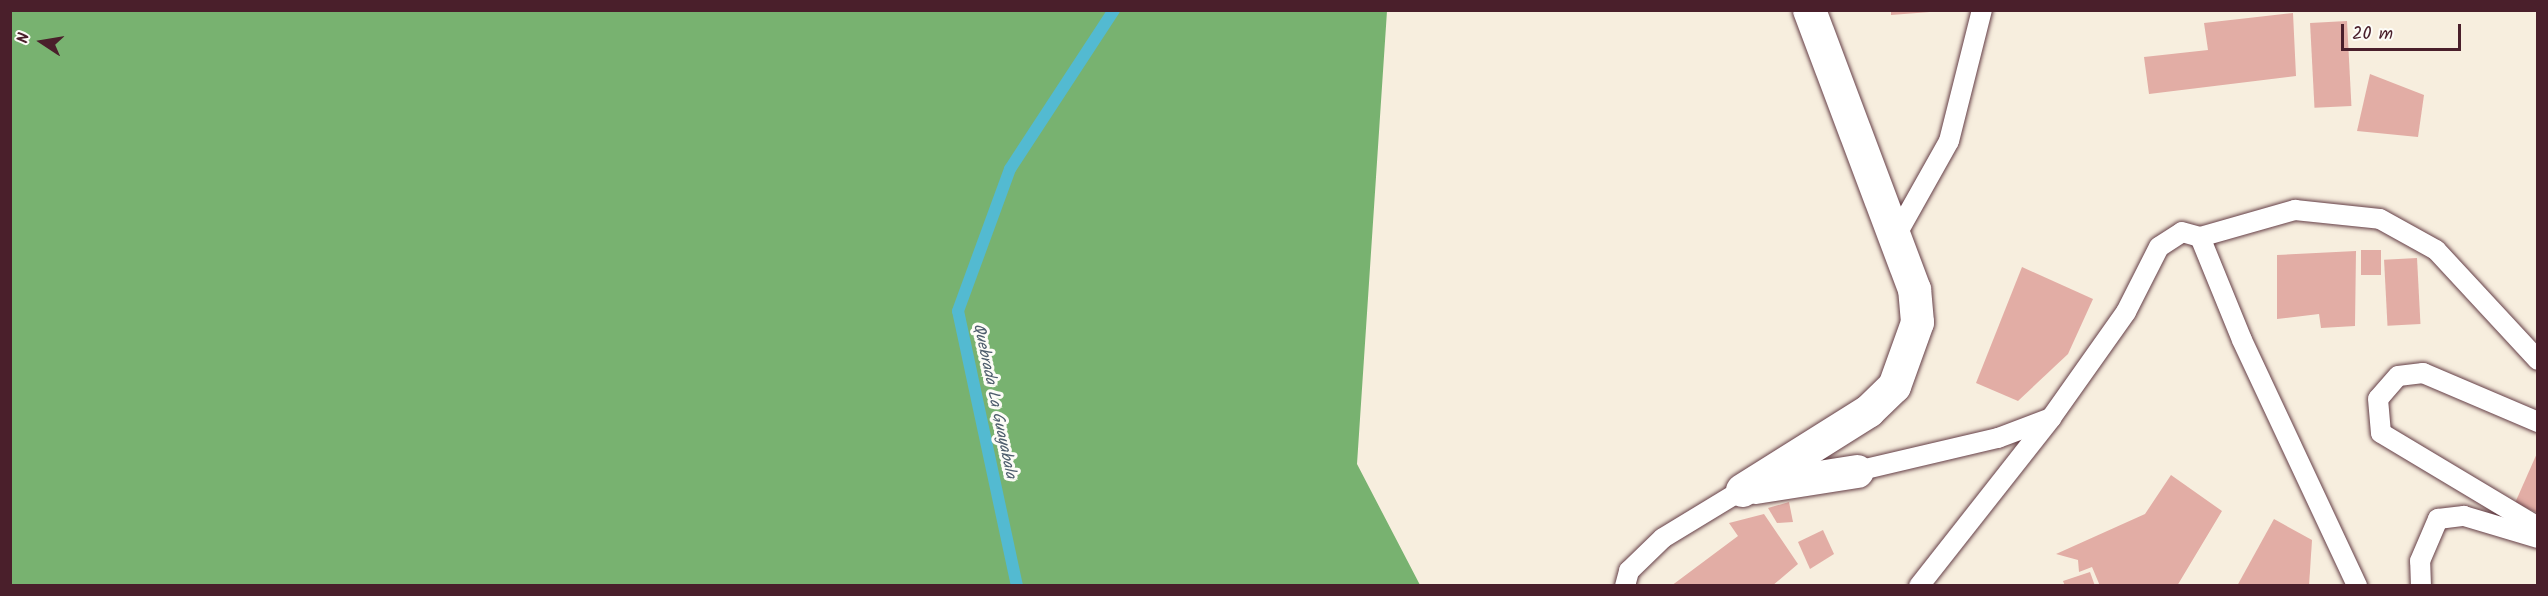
<!DOCTYPE html>
<html>
<head>
<meta charset="utf-8">
<style>
	body { margin:0 }
	#map { position:relative; width:2548px; height:596px; overflow:hidden; background:#f7eede; font-family:Kalam,sans-serif }
	div>[style] { position:absolute }
	.forest>* { inset:0; background:#78b270 }
	.stream>* { height:12px; margin:-6px; padding:0 6px; transform-origin:6px; border-radius:6px; background:#53bad1 }
	.building>* { inset:0; background:#e2ada5; transform-origin:0 0 }
	.roads { filter:drop-shadow(0 0 2px #643e46) drop-shadow(0 0 2px #643e46) }
	.service>* { height:20px; margin:-10px; padding:0 10px; transform-origin:10px; border-radius:10px; background:#fff }
	.minor>* { height:33px; margin:-16.5px; padding:0 16.5px; transform-origin:16.5px; border-radius:16.5px; background:#fff }
	span { translate:-50% -50%; white-space:nowrap; text-align:center; line-height:1.15; -webkit-text-stroke:6px #fdfcf7; paint-order:stroke }
	.water-label { font-size:16px; color:#4e5d6d; font-style:italic }
	.frame { position:absolute; inset:0; border:12px solid #4a1f2b; pointer-events:none }
	.north { position:absolute; left:12px; top:12px; width:60px; height:60px; -webkit-text-stroke:4px #fdfcf7; paint-order:stroke; rotate:282deg; font-size:16px; font-weight:700; line-height:24px; text-align:center; color:#4a1f2b }
	.north::after { content:''; display:block; margin:auto; width:21px; height:27px; background:#4a1f2b; clip-path:polygon(50% 0,100% 100%,50% 72%,0 100%) }
	.scale { position:absolute; left:2341px; top:24px; width:120px; height:27px; box-sizing:border-box; border:3px solid #4a1f2b; border-top:0; padding-left:8px; font-size:18px; line-height:21px; white-space:nowrap; color:#4a1f2b; -webkit-text-stroke:4px #fdfcf7; paint-order:stroke }
</style>
</head>
<body>
<div id="map">
	<div class="forest">
		<i style="clip-path:polygon(10px 11px,1387px 11px,1357px 464px,1420px 585px,11px 585px)"></i>
	</div>
	<div class="stream">
		<i style="left:1017px;top:586px;width:281px;rotate:-102.1deg"></i>
		<i style="left:958px;top:311px;width:151px;rotate:-69.9deg"></i>
		<i style="left:1010px;top:169px;width:190px;rotate:-56.8deg"></i>
	</div>
	<div class="building">
		<i style="clip-path:polygon(1891px 10px,1930px 10px,1930px 12px,1891px 15px)"></i>
		<i style="clip-path:polygon(2293px 13px,2296px 76px,2149px 94px,2144px 57px,2208px 50px,2204px 23px)"></i>
		<i style="left:2347px;top:21px;width:85px;height:37px;rotate:87deg"></i>
		<i style="clip-path:polygon(2370px 74px,2424px 95px,2418px 137px,2357px 131px)"></i>
		<i style="left:2361px;top:250px;width:20px;height:25px"></i>
		<i style="clip-path:polygon(2356px 251px,2355px 326px,2321px 328px,2319px 314px,2277px 319px,2277px 255px)"></i>
		<i style="left:2417px;top:258px;width:66px;height:33px;rotate:87deg"></i>
		<i style="clip-path:polygon(2022px 267px,2093px 299px,2068px 354px,2018px 401px,1976px 383px)"></i>
		<i style="clip-path:polygon(2538px 451px,2538px 513px,2515px 503px)"></i>
		<i style="clip-path:polygon(2171px 475px,2222px 511px,2177px 586px,2100px 586px,2092px 567px,2079px 572px,2078px 560px,2056px 554px,2145px 514px)"></i>
		<i style="clip-path:polygon(1789px 502px,1793px 522px,1777px 523px,1768px 508px)"></i>
		<i style="clip-path:polygon(1764px 514px,1798px 564px,1772px 586px,1671px 586px,1738px 536px,1729px 523px)"></i>
		<i style="clip-path:polygon(2274px 519px,2312px 540px,2309px 586px,2237px 586px)"></i>
		<i style="clip-path:polygon(1823px 530px,1834px 554px,1810px 569px,1798px 542px)"></i>
		<i style="clip-path:polygon(2090px 572px,2095px 586px,2065px 586px,2063px 581px)"></i>
	</div>
	<div class="roads">
		<div class="service">
			<i style="left:2200px;top:237px;width:99px;rotate:-15.9deg"></i>
			<i style="left:2295px;top:210px;width:85px;rotate:6deg"></i>
			<i style="left:2380px;top:219px;width:64px;rotate:29deg"></i>
			<i style="left:2436px;top:250px;width:150px;rotate:47.2deg"></i>
			<i style="left:1894px;top:239px;width:112px;rotate:-60.7deg"></i>
			<i style="left:1949px;top:141px;width:135px;rotate:-75.9deg"></i>
			<i style="left:2538px;top:422px;width:125px;rotate:-156.9deg"></i>
			<i style="left:2423px;top:373px;width:25px;rotate:173deg"></i>
			<i style="left:2398px;top:376px;width:30px;rotate:131deg"></i>
			<i style="left:2378px;top:399px;width:34px;rotate:85deg"></i>
			<i style="left:2381px;top:433px;width:183px;rotate:30.9deg"></i>
			<i style="left:1857px;top:471px;width:145px;rotate:-13.2deg"></i>
			<i style="left:1998px;top:438px;width:57px;rotate:-20.7deg"></i>
			<i style="left:2051px;top:418px;width:130px;rotate:-54.7deg"></i>
			<i style="left:2126px;top:312px;width:73px;rotate:-63.1deg"></i>
			<i style="left:2159px;top:247px;width:27px;rotate:-33deg"></i>
			<i style="left:2182px;top:232px;width:19px;rotate:16deg"></i>
			<i style="left:2200px;top:237px;width:111px;rotate:67.8deg"></i>
			<i style="left:2242px;top:340px;width:272px;rotate:64.9deg"></i>
			<i style="left:1625px;top:586px;width:16px;rotate:-75deg"></i>
			<i style="left:1629px;top:571px;width:47px;rotate:-44.1deg"></i>
			<i style="left:1663px;top:538px;width:92px;rotate:-31.3deg"></i>
			<i style="left:1919px;top:586px;width:214px;rotate:-51.8deg"></i>
			<i style="left:2421px;top:586px;width:25px;rotate:-92deg"></i>
			<i style="left:2420px;top:561px;width:46px;rotate:-66.8deg"></i>
			<i style="left:2438px;top:519px;width:26px;rotate:-7deg"></i>
			<i style="left:2464px;top:516px;width:77px;rotate:16.6deg"></i>
		</div>
		<div class="minor">
			<i style="left:1755px;top:487px;width:103px;rotate:-8.9deg"></i>
			<i style="left:1742px;top:490px;width:149px;rotate:-32.1deg"></i>
			<i style="left:1868px;top:411px;width:36px;rotate:-44deg"></i>
			<i style="left:1894px;top:386px;width:68px;rotate:-70.2deg"></i>
			<i style="left:1917px;top:322px;width:33px;rotate:-95deg"></i>
			<i style="left:1914px;top:289px;width:298px;rotate:-110.6deg"></i>
		</div>
	</div>
	<div class="water-label">
		<span style="left:994px;top:401px;rotate:78deg">Quebrada La Guayabala</span>
	</div>
	<div class="frame"></div>
	<div class="north">N</div>
	<div class="scale">20 m</div>
</div>
</body>
</html>
